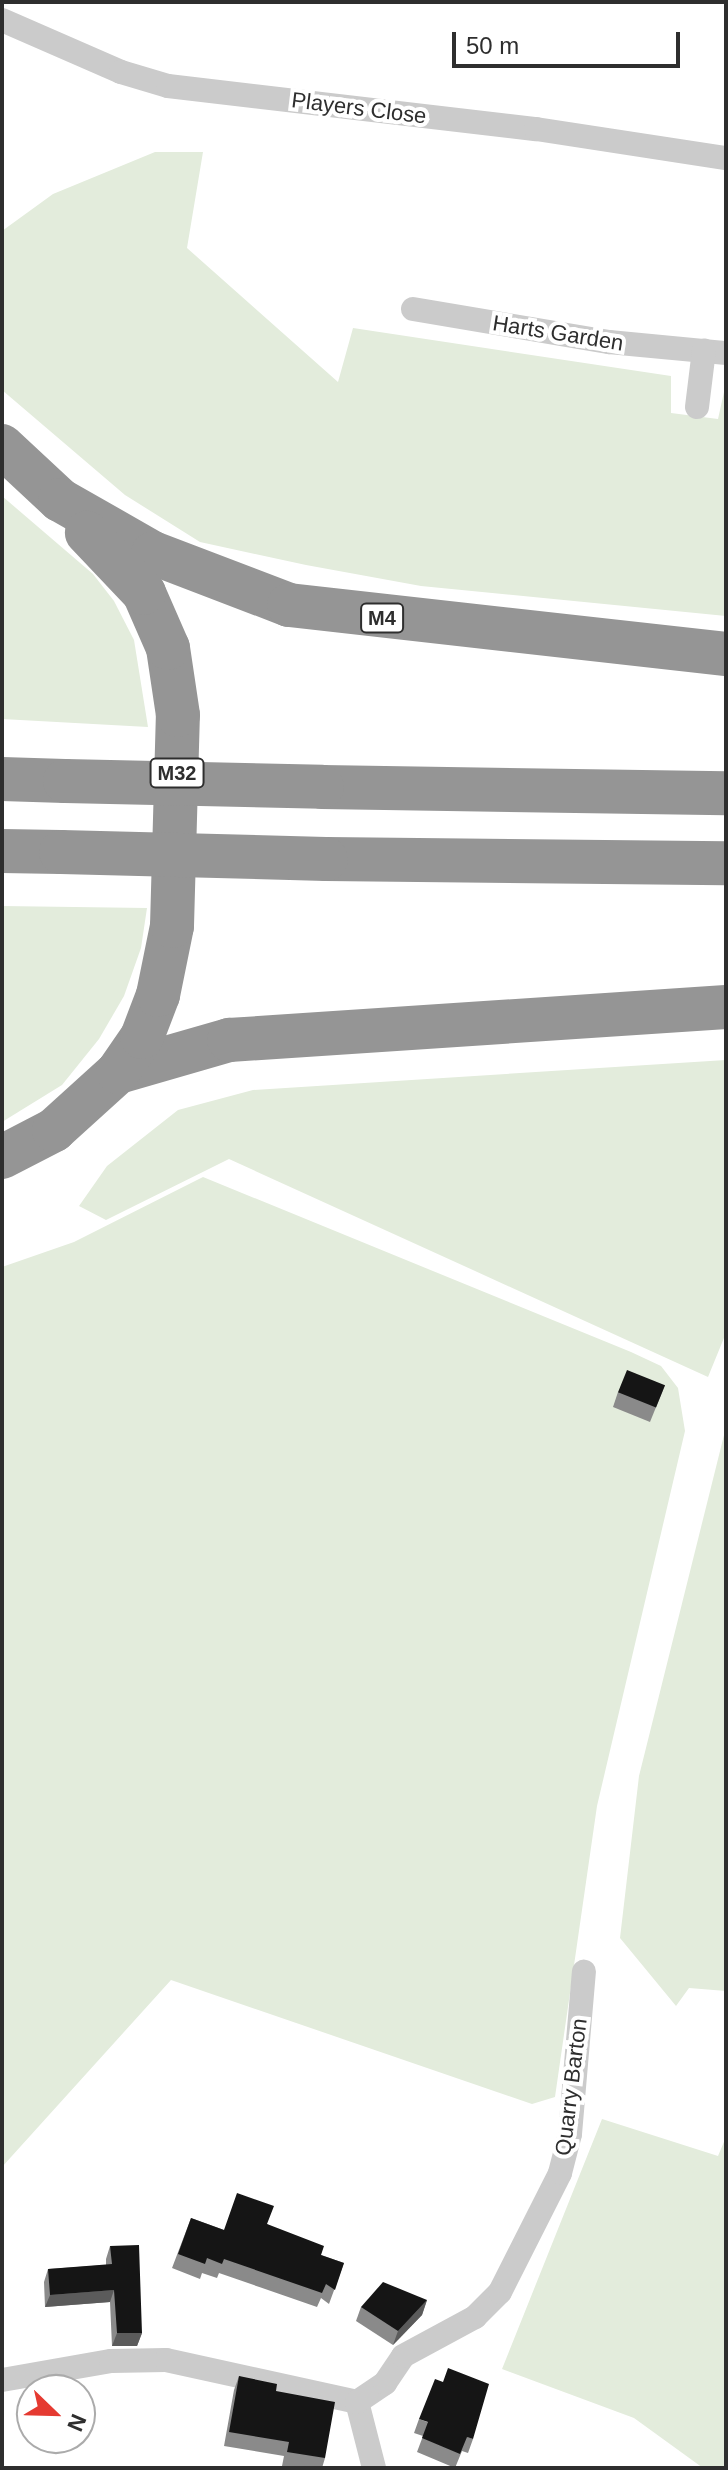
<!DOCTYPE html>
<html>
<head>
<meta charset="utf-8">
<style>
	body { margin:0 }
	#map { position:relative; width:728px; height:2470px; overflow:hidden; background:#fff; font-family:Helvetica,sans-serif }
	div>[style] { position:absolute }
	.green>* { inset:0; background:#e3ecdc }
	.minor>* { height:24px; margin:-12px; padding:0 12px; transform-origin:12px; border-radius:12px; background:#cbcbcb }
	.motorway>* { height:44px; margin:-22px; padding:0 22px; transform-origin:22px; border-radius:22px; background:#959595 }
	.motorway-bridge>* { height:44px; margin:-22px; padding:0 22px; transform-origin:22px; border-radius:22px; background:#959595 }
	.wall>* { inset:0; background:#8a8a8a }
	.shaded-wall>* { inset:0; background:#5b5b5b }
	.building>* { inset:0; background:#151515; transform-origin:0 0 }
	span { translate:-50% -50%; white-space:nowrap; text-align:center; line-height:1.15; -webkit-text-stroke:8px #fff; paint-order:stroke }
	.shield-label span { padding:2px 6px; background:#fff; border:2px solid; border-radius:6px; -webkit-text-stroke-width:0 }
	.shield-label { font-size:20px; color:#2e2e2e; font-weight:700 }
	.street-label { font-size:22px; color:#2e2e2e }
	.frame { position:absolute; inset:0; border:4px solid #2e2e2e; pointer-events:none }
	.north { position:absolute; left:16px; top:2374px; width:80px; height:80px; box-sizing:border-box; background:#fff; border:2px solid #ababab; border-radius:50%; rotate:113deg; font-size:22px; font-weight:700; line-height:32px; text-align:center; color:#2e2e2e }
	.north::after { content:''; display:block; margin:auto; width:28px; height:36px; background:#e53a31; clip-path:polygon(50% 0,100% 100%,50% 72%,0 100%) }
	.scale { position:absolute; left:452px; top:32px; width:228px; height:36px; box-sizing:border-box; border:4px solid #2e2e2e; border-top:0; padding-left:10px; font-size:24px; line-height:28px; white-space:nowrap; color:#2e2e2e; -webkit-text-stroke:6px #fff; paint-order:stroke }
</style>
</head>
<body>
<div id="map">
	<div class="green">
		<i style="clip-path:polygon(155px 152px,203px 152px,187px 248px,338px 382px,353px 328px,671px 376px,671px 413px,718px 419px,726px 383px,726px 616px,421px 586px,306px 565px,200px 542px,125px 495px,2px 390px,2px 231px,53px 194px)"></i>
		<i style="clip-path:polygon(2px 496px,93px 574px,114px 601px,134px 640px,148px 727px,2px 719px)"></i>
		<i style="clip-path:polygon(2px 906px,147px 908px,141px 948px,124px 996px,99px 1039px,62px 1085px,2px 1122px)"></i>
		<i style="clip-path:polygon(726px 1060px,726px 1333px,708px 1377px,229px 1159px,106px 1220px,79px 1206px,107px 1166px,178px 1110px,253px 1090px)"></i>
		<i style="clip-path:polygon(203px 1177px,631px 1352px,661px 1366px,678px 1388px,685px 1431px,597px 1806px,555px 2097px,532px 2104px,171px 1980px,2px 2167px,2px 1267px,74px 1242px)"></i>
		<i style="clip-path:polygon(726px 1427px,726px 1991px,689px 1988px,676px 2006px,620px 1938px,639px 1776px)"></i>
		<i style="clip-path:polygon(602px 2119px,718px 2156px,726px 2137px,726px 2468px,703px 2468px,634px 2418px,502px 2369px)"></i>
	</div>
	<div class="minor">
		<i style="left:2px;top:20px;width:130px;rotate:23.6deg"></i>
		<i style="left:121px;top:72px;width:49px;rotate:16.6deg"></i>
		<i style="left:168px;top:86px;width:371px;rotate:6.7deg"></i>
		<i style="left:536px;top:129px;width:192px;rotate:8.7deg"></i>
		<i style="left:413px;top:309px;width:199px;rotate:9.6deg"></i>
		<i style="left:609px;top:342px;width:118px;rotate:5.4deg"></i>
		<i style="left:697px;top:407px;width:57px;rotate:-83deg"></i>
		<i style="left:2px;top:2380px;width:111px;rotate:-9.9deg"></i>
		<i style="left:111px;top:2361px;width:55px;rotate:-1deg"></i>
		<i style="left:166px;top:2360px;width:196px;rotate:12.4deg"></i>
		<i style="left:374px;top:2468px;width:68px;rotate:-104.4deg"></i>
		<i style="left:357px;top:2402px;width:34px;rotate:-34deg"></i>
		<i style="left:385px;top:2383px;width:32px;rotate:-56deg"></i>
		<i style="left:403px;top:2356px;width:82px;rotate:-28.4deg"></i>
		<i style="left:475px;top:2317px;width:35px;rotate:-45deg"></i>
		<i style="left:500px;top:2292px;width:133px;rotate:-63.2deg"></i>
		<i style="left:560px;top:2173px;width:40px;rotate:-75.6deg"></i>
		<i style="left:570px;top:2134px;width:163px;rotate:-85.1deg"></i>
	</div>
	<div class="motorway">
		<i style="left:2px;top:446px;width:79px;rotate:43deg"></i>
		<i style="left:60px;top:500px;width:107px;rotate:29.7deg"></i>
		<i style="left:153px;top:553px;width:146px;rotate:20.9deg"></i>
		<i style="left:289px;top:605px;width:440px;rotate:6.4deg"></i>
		<i style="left:2px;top:779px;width:63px;rotate:1.8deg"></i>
		<i style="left:322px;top:787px;width:404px;rotate:0.9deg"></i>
		<i style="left:2px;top:851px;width:59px;rotate:1deg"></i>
		<i style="left:326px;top:859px;width:400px;rotate:0.6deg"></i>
		<i style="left:118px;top:1072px;width:116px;rotate:-16.1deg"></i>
		<i style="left:229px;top:1040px;width:498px;rotate:-3.8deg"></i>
		<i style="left:2px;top:1157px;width:59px;rotate:-27.4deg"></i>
		<i style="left:54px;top:1130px;width:86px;rotate:-42.2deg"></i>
		<i style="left:118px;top:1072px;width:42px;rotate:-55.6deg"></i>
		<i style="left:142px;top:1037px;width:45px;rotate:-69.1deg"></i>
		<i style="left:158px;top:995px;width:70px;rotate:-78.5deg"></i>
		<i style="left:172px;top:926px;width:211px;rotate:-88.4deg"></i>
		<i style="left:178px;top:715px;width:68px;rotate:-98.5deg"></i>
		<i style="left:168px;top:648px;width:60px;rotate:-113.6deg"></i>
		<i style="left:144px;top:593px;width:83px;rotate:-133.5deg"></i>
	</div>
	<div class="motorway-bridge">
		<i style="left:65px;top:781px;width:257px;rotate:1.3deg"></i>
		<i style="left:61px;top:852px;width:265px;rotate:1.5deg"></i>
	</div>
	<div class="wall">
		<i style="clip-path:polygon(665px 1385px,650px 1422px,613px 1407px,618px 1392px)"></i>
		<i style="clip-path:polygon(191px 2218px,224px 2230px,267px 2224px,321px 2255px,344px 2263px,329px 2304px,321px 2298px,317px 2307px,219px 2273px,217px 2278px,202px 2273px,200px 2279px,172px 2268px)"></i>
		<i style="clip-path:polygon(110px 2246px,142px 2333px,137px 2346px,112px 2346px,110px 2302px,45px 2307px,44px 2282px,48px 2269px,106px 2265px,106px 2259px)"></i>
		<i style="clip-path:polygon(427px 2300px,422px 2315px,393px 2345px,356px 2321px,361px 2307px)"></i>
		<i style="clip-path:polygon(239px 2376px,276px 2391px,325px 2458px,322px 2468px,292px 2468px,282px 2466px,284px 2456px,224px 2446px,234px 2390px)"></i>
		<i style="clip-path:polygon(419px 2419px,473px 2439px,468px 2453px,462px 2451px,455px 2468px,417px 2452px,423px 2436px,414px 2433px)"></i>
	</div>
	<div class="shaded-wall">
		<i style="clip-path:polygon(114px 2290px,110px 2302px,45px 2307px,50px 2295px)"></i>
		<i style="clip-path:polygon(427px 2300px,422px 2315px,393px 2345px,398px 2331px)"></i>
		<i style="clip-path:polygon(117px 2333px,142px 2333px,137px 2346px,112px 2346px)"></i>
	</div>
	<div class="building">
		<i style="left:627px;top:1370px;width:41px;height:24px;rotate:22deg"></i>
		<i style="clip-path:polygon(237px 2193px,274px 2206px,267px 2224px,324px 2246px,321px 2255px,344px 2263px,335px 2290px,326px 2284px,322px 2293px,224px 2259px,222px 2264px,207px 2258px,205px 2264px,178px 2254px,191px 2218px,224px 2230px)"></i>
		<i style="clip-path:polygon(139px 2245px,142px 2333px,117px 2333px,114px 2290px,50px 2295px,48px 2269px,112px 2264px,110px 2246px)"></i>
		<i style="clip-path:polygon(383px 2282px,427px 2300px,398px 2331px,361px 2307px)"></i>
		<i style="clip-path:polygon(448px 2368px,489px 2384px,473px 2439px,467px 2437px,460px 2454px,422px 2438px,428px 2422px,419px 2419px,435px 2379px,443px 2382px)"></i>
		<i style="clip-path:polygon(239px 2376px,277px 2384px,276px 2391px,335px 2402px,325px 2458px,287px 2452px,289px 2442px,229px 2432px)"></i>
	</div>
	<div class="shield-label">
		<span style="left:382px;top:618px">M4</span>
		<span style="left:177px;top:773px">M32</span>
	</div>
	<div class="street-label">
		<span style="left:359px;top:108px;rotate:7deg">Players Close</span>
		<span style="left:558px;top:333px;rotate:9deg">Harts Garden</span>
		<span style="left:571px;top:2087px;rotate:-83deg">Quarry Barton</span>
	</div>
	<div class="frame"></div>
	<div class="north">N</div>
	<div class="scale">50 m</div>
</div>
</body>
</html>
